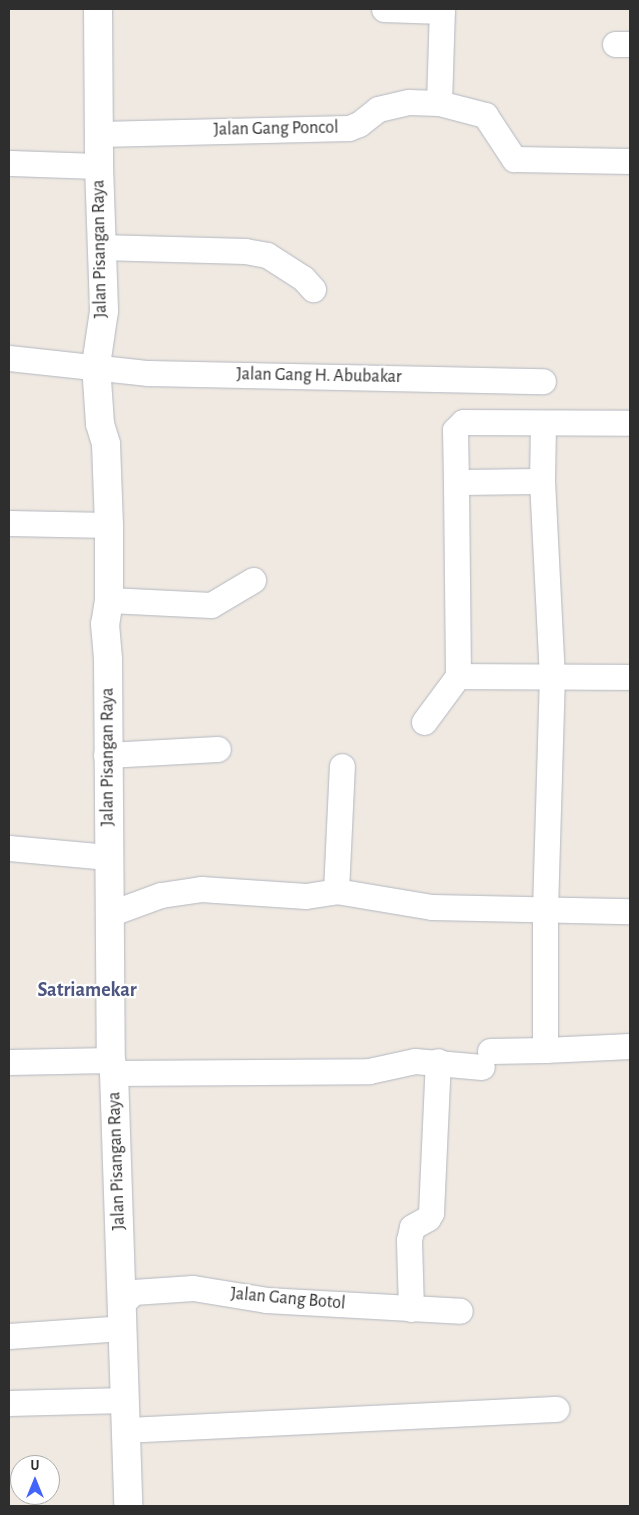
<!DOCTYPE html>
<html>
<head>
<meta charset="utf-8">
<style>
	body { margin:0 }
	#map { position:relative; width:639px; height:1515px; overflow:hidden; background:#efe9e1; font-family:"Alegreya Sans",sans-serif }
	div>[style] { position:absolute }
	.roads { filter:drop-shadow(0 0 1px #b4b7c1) drop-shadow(0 0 1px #b4b7c1) }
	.street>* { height:25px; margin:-12.5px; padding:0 12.5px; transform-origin:12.5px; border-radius:12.5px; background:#fff }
	.secondary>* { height:28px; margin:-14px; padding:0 14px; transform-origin:14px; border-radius:14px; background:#fff }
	span { translate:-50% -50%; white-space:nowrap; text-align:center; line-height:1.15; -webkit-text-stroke:4.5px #fff; paint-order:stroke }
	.street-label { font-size:18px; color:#2e2e2e }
	.quarter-label { font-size:20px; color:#4d5680; font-weight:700 }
	.frame { position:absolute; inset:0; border:10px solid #2e2e2e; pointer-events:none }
	.north { position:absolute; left:10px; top:1455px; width:50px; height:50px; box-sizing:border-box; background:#fff; border:1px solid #ababab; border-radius:50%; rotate:0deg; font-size:14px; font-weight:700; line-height:20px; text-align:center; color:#2e2e2e }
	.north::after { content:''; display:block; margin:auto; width:18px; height:22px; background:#4264fb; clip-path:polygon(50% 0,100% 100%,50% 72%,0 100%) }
</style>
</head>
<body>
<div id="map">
	<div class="roads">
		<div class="street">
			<i style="left:384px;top:9px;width:58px;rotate:2deg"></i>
			<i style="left:615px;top:44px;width:15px"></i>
			<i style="left:439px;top:103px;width:94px;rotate:-88.2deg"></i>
			<i style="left:99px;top:134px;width:250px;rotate:-1.4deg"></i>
			<i style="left:349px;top:128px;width:11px;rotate:-22deg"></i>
			<i style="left:359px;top:124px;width:24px;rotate:-38deg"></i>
			<i style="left:378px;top:109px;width:32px;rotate:-13deg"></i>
			<i style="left:409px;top:102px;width:30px;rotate:2deg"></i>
			<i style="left:439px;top:103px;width:48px;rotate:14.6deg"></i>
			<i style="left:485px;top:115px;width:53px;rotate:56.6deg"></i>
			<i style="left:514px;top:159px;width:116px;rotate:1deg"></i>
			<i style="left:9px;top:163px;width:90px;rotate:1.9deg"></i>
			<i style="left:100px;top:247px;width:145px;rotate:1.6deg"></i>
			<i style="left:245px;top:251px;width:22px;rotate:10deg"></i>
			<i style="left:267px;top:255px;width:43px;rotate:32.6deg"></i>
			<i style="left:303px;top:278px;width:15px;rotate:48deg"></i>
			<i style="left:9px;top:358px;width:140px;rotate:6.2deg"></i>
			<i style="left:148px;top:373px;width:395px;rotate:1.2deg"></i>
			<i style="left:456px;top:482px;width:52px;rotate:-91.1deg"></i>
			<i style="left:455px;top:430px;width:11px;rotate:-45deg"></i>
			<i style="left:463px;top:422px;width:167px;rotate:0.3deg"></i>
			<i style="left:9px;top:523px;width:100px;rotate:1.1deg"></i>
			<i style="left:109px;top:600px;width:102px;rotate:2.8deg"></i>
			<i style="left:211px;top:605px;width:49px;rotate:-30.8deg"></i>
			<i style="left:458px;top:676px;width:194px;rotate:-90.6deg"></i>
			<i style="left:456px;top:482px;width:86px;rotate:-0.7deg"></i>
			<i style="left:424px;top:722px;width:57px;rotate:-53.5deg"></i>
			<i style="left:458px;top:676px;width:172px;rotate:0.3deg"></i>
			<i style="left:106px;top:755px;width:112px;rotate:-3.1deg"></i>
			<i style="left:9px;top:848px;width:99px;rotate:5.2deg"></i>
			<i style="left:336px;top:891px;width:125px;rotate:-87.3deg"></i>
			<i style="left:109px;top:914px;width:55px;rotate:-20.1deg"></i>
			<i style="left:161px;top:895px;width:40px;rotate:-8.5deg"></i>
			<i style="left:201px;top:889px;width:105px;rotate:3.8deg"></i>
			<i style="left:306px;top:896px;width:30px;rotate:-9deg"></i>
			<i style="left:336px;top:891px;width:97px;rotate:9.5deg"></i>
			<i style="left:432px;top:907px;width:198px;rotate:1.2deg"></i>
			<i style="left:545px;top:1050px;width:85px;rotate:-2.7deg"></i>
			<i style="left:490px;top:1051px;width:55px;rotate:-1deg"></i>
			<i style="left:545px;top:1050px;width:140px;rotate:-90deg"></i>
			<i style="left:545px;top:910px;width:232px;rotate:-88.3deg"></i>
			<i style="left:552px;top:678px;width:197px;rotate:-92.9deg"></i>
			<i style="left:542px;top:481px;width:56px;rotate:-89deg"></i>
			<i style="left:9px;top:1062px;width:102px;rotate:-1.1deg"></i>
			<i style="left:114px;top:1073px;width:255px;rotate:-0.4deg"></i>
			<i style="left:369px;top:1071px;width:47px;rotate:-12.3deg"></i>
			<i style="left:415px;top:1061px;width:67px;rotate:5.1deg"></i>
			<i style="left:122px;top:1304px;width:16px;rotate:-47deg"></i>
			<i style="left:133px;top:1292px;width:60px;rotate:-3.8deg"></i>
			<i style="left:193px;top:1288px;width:74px;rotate:9.3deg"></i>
			<i style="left:266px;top:1300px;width:194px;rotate:3.2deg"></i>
			<i style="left:411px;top:1309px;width:69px;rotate:-91.7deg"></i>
			<i style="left:409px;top:1240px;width:13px;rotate:-77deg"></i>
			<i style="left:412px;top:1227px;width:18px;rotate:-29deg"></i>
			<i style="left:428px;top:1218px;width:6px;rotate:-59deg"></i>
			<i style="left:431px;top:1213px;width:152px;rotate:-87.4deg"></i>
			<i style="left:9px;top:1336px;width:113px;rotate:-4deg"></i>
			<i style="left:9px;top:1403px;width:116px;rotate:-1.5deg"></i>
			<i style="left:125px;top:1430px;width:432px;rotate:-2.8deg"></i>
		</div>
		<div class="secondary">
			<i style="left:98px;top:9px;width:157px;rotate:89.6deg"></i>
			<i style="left:99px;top:166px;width:145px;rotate:88deg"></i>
			<i style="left:104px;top:311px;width:55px;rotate:98.4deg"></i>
			<i style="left:96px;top:365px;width:59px;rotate:86.1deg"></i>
			<i style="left:100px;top:424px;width:21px;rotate:73deg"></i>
			<i style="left:106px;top:444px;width:81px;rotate:87.9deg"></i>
			<i style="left:109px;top:525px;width:75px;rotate:90deg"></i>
			<i style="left:109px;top:600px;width:24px;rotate:99deg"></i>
			<i style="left:105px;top:624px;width:36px;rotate:85deg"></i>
			<i style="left:108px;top:660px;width:400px;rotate:89.6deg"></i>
			<i style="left:111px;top:1060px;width:13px;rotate:77deg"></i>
			<i style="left:114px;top:1073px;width:433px;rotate:88.1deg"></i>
		</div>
	</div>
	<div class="street-label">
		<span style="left:276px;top:129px;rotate:-1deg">Jalan Gang Poncol</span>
		<span style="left:100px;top:249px;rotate:-91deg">Jalan Pisangan Raya</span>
		<span style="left:319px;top:376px;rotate:1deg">Jalan Gang H. Abubakar</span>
		<span style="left:108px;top:757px;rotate:-90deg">Jalan Pisangan Raya</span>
		<span style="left:117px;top:1161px;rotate:-92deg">Jalan Pisangan Raya</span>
		<span style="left:288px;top:1299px;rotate:5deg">Jalan Gang Botol</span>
	</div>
	<div class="quarter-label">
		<span style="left:87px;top:990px">Satriamekar</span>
	</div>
	<div class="frame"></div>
	<div class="north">U</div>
</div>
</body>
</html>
